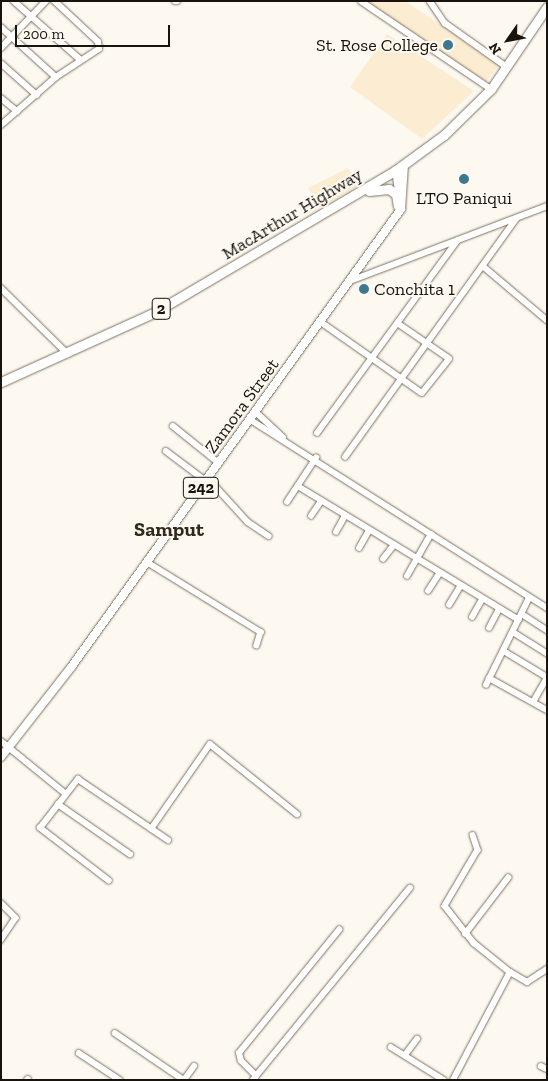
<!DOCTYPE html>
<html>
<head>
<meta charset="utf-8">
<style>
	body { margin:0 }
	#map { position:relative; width:548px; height:1081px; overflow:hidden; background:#fdf9f1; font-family:"Zilla Slab",serif }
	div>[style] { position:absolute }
	.built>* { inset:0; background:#fcedd2 }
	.roads { filter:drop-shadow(0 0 1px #7c7260) drop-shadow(0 0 1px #7c7260) }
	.minor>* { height:5.5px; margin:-2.75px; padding:0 2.75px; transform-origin:2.75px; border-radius:2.75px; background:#fff }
	.major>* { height:8px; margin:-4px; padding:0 4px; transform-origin:4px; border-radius:4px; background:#fff }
	.highway>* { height:9px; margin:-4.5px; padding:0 4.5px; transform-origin:4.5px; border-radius:4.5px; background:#fff }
	.dots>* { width:14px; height:14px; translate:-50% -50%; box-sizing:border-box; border:2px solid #fdf9f1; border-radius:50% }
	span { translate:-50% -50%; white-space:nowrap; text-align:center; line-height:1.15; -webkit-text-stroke:4px #fdf9f1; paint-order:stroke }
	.shield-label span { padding:1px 4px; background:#fdf9f1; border:1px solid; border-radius:4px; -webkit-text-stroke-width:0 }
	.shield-label { font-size:16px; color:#18140d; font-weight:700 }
	.poi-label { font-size:18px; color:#18140d }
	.right { translate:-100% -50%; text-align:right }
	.left { translate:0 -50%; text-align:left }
	.street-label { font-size:18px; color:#18140d }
	.quarter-label { font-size:20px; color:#312919; font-weight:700 }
	.frame { position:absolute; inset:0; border:2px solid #18140d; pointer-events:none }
	.north { position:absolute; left:483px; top:15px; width:50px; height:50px; -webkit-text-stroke:4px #fdf9f1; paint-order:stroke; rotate:237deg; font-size:14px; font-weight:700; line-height:20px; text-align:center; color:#18140d }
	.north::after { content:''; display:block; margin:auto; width:18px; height:22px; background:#18140d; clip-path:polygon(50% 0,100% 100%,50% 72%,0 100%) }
	.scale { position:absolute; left:15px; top:25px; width:155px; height:22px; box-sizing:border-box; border:2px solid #18140d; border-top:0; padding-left:6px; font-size:15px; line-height:18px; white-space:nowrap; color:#18140d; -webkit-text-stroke:4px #fdf9f1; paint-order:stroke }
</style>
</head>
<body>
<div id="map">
	<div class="built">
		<i style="clip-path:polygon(363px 1px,405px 1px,500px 64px,483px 85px)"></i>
		<i style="clip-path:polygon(387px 34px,474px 91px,422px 139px,350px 87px)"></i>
		<i style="clip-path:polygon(348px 168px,359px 185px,320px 208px,308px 188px)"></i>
	</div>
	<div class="roads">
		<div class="minor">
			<i style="left:14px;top:1px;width:89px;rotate:41.4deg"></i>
			<i style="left:175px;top:1px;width:2px"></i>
			<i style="left:361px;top:1px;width:157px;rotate:34.1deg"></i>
			<i style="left:430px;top:1px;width:27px;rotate:56deg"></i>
			<i style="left:445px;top:23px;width:76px;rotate:35.4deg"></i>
			<i style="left:1px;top:27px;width:74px;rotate:42.3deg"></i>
			<i style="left:1px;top:48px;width:65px;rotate:-46.2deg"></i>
			<i style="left:1px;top:63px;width:48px;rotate:41.6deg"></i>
			<i style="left:1px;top:98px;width:21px;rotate:39deg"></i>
			<i style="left:1px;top:125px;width:73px;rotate:-41.1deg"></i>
			<i style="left:56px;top:77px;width:51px;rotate:-33.1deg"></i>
			<i style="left:99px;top:49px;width:7px;rotate:-98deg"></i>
			<i style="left:98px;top:42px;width:60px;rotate:-137deg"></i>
			<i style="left:483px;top:266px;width:84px;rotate:40.2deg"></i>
			<i style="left:350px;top:281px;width:211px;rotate:-20.8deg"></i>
			<i style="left:1px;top:288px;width:94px;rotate:44.6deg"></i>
			<i style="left:321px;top:322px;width:123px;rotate:35.1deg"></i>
			<i style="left:422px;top:393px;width:43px;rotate:-51.5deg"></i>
			<i style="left:449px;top:359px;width:62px;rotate:-145.5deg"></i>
			<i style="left:256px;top:412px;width:37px;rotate:43deg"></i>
			<i style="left:251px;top:420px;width:351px;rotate:32.4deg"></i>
			<i style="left:173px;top:426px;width:59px;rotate:38.8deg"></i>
			<i style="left:317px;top:433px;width:238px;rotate:-53.9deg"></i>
			<i style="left:166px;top:451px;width:50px;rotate:36.9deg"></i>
			<i style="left:345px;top:457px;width:294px;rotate:-54.3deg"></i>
			<i style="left:208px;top:478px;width:59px;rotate:47.7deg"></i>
			<i style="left:248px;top:522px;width:25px;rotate:34deg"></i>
			<i style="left:298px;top:486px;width:258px;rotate:31.2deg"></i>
			<i style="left:287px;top:502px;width:53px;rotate:-56.6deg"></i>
			<i style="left:311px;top:516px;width:18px;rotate:-56deg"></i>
			<i style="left:336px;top:532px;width:18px;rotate:-61deg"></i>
			<i style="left:359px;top:548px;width:20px;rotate:-60deg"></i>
			<i style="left:383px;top:559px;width:16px;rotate:-52deg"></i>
			<i style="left:147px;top:562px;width:134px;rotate:31.6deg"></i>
			<i style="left:261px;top:632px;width:14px;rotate:107deg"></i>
			<i style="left:407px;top:576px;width:48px;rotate:-60.3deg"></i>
			<i style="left:428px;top:591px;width:20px;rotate:-57deg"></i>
			<i style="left:449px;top:605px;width:21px;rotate:-59deg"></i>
			<i style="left:522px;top:614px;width:30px;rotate:33deg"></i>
			<i style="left:472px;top:617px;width:20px;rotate:-60deg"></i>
			<i style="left:489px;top:628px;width:21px;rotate:-62deg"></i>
			<i style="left:513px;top:632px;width:40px;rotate:32deg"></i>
			<i style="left:504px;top:651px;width:50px;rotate:31.2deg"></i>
			<i style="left:489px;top:678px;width:66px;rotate:28.9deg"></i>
			<i style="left:486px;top:685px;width:97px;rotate:-63.7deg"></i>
			<i style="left:533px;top:702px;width:28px;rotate:-60deg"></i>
			<i style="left:1px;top:741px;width:82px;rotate:39.1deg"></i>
			<i style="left:58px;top:804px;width:88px;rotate:34.8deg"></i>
			<i style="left:151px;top:829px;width:103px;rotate:-55.2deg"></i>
			<i style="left:210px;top:744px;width:112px;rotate:38.8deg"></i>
			<i style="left:473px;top:835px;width:16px;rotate:72deg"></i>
			<i style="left:478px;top:850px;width:65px;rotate:120.5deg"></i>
			<i style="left:445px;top:906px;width:47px;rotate:51.9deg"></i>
			<i style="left:474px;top:943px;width:46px;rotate:38.9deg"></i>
			<i style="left:109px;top:881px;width:87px;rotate:-142.5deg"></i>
			<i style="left:40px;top:828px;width:62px;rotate:-52.2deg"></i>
			<i style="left:78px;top:779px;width:109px;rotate:34.1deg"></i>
			<i style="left:1px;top:903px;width:21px;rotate:45deg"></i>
			<i style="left:16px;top:918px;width:27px;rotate:124deg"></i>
			<i style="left:465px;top:934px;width:71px;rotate:-52.5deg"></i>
			<i style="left:115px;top:1033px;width:83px;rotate:34.3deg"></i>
			<i style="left:391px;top:1047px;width:62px;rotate:31.9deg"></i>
			<i style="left:79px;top:1053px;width:49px;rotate:33.4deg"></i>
			<i style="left:405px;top:1055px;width:20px;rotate:-53deg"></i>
			<i style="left:541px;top:1066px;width:7px;rotate:27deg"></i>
			<i style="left:256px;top:1076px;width:243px;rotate:-50.7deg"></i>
			<i style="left:27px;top:1080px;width:1px;rotate:-45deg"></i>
			<i style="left:184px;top:1080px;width:17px;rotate:-54deg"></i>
			<i style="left:253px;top:1080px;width:5px;rotate:-53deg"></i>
			<i style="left:256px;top:1076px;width:21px;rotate:-135deg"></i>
			<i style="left:241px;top:1061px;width:8px;rotate:-104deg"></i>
			<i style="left:239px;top:1053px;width:159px;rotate:-50.9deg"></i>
			<i style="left:453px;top:1080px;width:122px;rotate:-62.2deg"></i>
			<i style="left:510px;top:972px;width:20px;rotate:30deg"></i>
			<i style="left:527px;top:982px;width:24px;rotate:-33deg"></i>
		</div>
		<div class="major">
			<i style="left:396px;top:170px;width:29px;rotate:82deg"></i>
			<i style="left:1px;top:757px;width:115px;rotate:-52deg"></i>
			<i style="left:72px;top:666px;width:563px;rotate:-54.25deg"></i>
			<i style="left:401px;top:209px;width:44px;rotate:-86.1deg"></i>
		</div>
		<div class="highway">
			<i style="left:369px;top:191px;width:20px;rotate:-6deg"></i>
			<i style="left:389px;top:189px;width:9px;rotate:36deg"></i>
			<i style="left:396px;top:194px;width:12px;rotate:81deg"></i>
			<i style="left:1px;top:382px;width:169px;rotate:-24.4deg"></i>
			<i style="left:155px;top:312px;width:280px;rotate:-30.5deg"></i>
			<i style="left:396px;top:170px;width:59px;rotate:-36.1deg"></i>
			<i style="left:444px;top:135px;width:66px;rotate:-44.4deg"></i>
			<i style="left:491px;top:89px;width:99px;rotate:-55.7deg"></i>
		</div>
	</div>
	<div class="dots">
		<i style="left:448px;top:45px;background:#3c798f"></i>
		<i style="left:464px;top:179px;background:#3c798f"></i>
		<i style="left:364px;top:289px;background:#3c798f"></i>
	</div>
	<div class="shield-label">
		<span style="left:161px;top:309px">2</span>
		<span style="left:201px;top:488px">242</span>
	</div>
	<div class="poi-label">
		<span class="right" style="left:438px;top:45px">St. Rose College</span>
		<span style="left:464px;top:198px">LTO Paniqui</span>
		<span class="left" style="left:374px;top:289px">Conchita 1</span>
	</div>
	<div class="street-label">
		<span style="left:292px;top:214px;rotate:-31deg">MacArthur Highway</span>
		<span style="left:242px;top:406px;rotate:-54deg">Zamora Street</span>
	</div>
	<div class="quarter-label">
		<span style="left:169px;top:529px">Samput</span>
	</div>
	<div class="frame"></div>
	<div class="north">N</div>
	<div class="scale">200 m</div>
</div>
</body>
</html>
